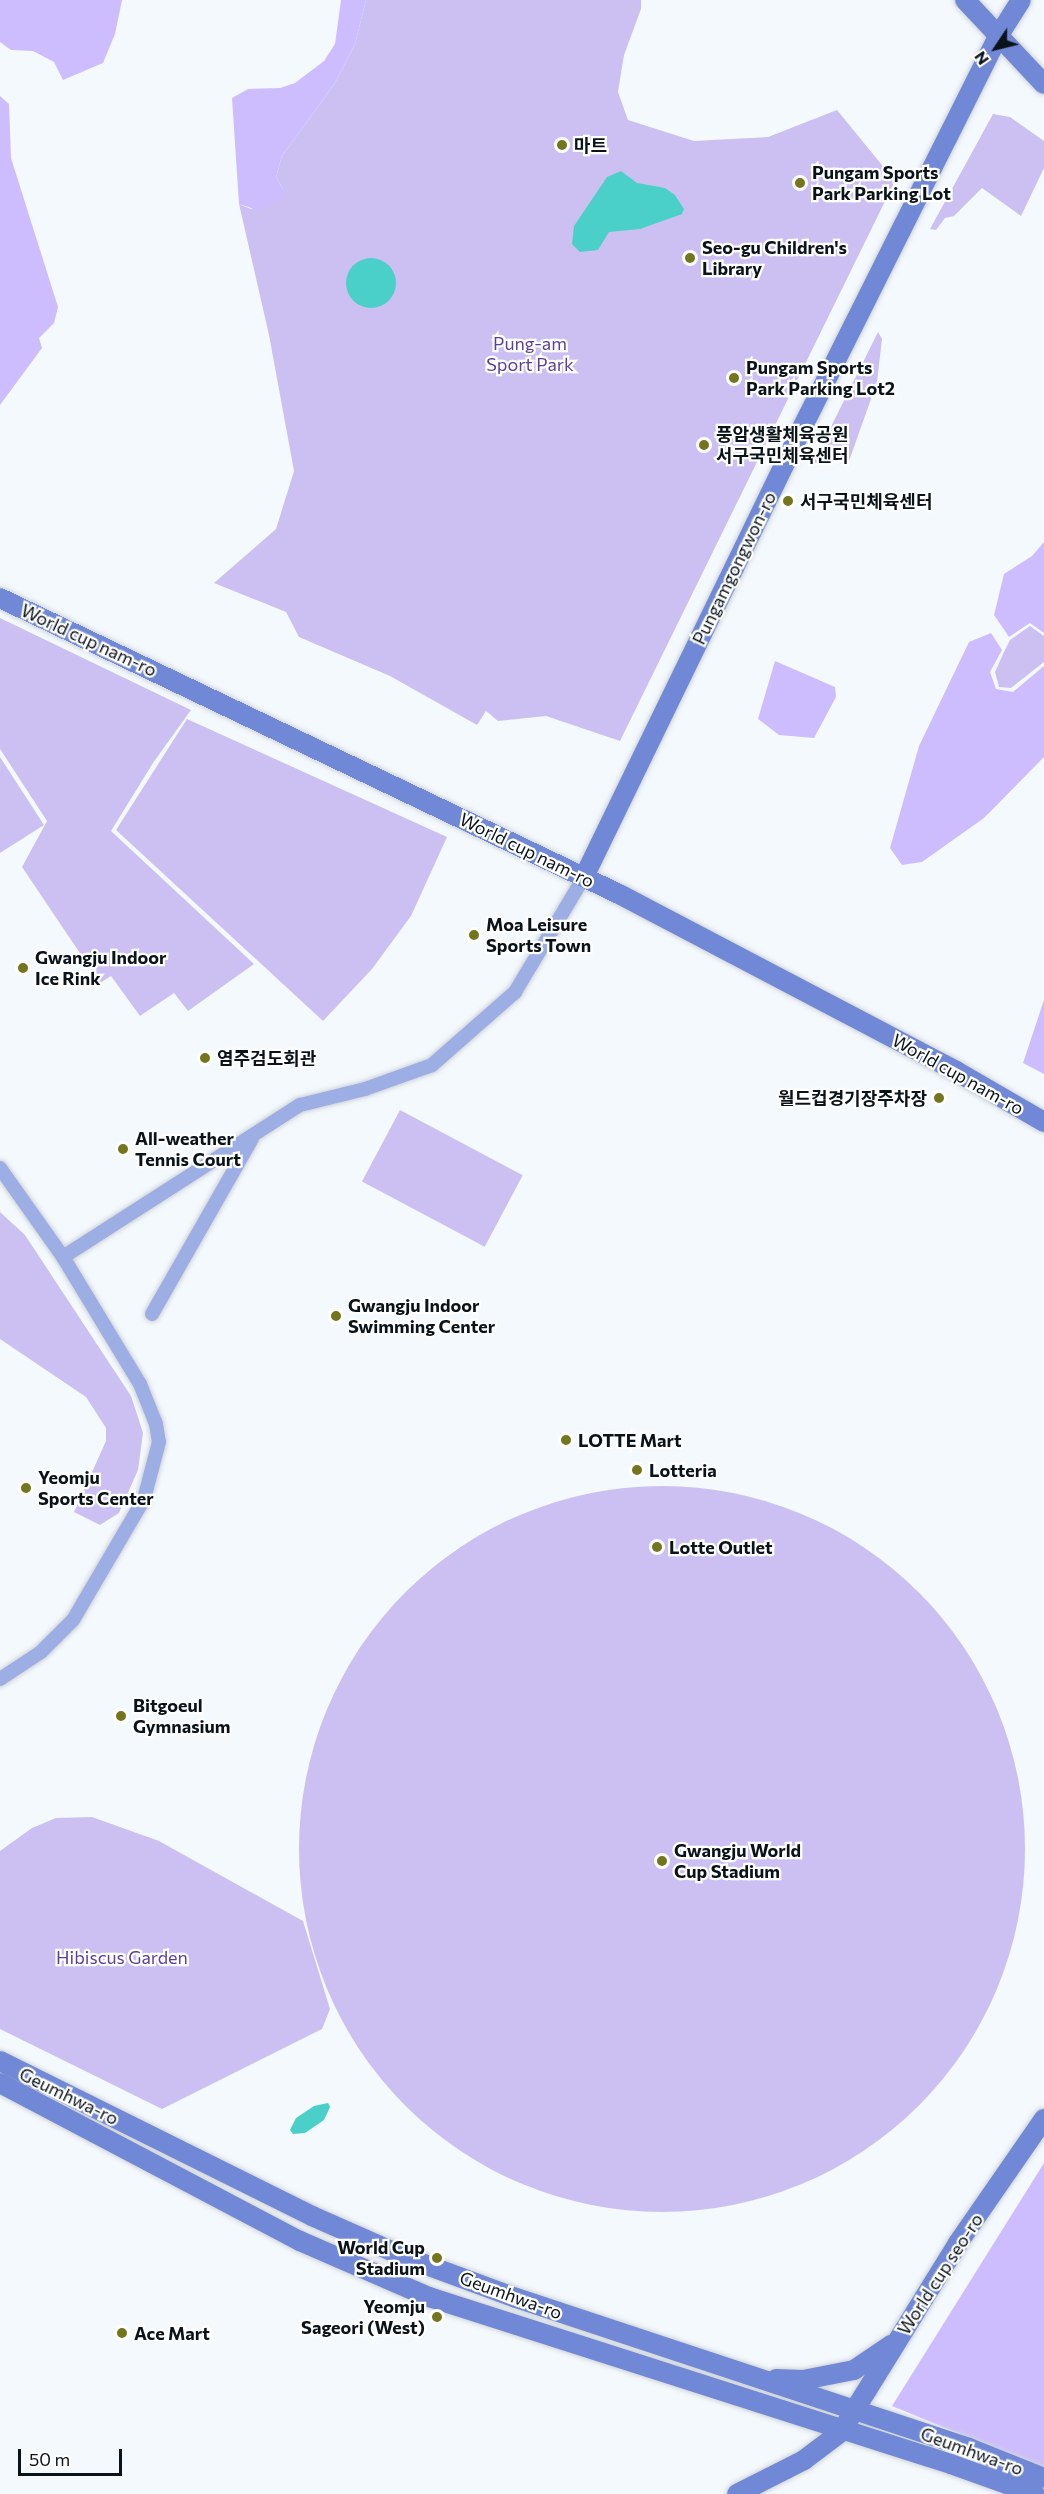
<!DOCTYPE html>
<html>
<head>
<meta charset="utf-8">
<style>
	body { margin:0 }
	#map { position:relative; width:1044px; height:2494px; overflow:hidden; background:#f4f9fd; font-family:Commissioner,"Noto Sans KR",sans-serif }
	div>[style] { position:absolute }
	.green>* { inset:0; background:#ccc0f3; transform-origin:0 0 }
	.round { border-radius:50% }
	.forest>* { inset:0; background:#cebdfe }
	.water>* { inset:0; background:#4bd0c9 }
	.roads { filter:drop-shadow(0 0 2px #cfd4d9) drop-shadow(0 0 2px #cfd4d9) }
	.street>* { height:14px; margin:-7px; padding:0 7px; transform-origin:7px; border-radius:7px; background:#9caee3 }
	.secondary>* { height:20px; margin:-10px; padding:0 10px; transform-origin:10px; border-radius:10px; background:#7088d5 }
	.dots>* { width:16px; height:16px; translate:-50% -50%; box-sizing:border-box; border:3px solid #fff; border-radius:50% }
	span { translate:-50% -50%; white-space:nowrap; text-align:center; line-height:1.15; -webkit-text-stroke:4.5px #fff; paint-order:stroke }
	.poi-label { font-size:18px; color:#0a131a; font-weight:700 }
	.left { translate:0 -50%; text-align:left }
	.right { translate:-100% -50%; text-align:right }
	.park-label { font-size:18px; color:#5e3e9b }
	.street-label { font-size:18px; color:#0a131a }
	.north { position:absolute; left:966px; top:18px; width:60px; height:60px; -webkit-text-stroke:4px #fff; paint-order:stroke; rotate:235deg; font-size:16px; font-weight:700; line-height:24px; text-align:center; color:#0a131a }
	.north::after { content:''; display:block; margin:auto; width:21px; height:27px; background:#0a131a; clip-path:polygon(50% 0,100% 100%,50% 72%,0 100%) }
	.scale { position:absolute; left:18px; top:2449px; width:104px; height:27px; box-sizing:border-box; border:3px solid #0a131a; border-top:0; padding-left:8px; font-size:18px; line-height:21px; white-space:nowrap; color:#0a131a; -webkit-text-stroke:4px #fff; paint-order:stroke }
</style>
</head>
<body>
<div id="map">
	<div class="green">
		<i style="clip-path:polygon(366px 0,641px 0,641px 9px,624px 55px,618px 92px,628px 120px,694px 141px,768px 137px,837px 110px,895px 181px,620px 741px,546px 716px,498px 721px,486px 711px,477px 725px,390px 676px,299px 637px,286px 612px,214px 583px,276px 529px,294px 471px,269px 335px,239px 204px,251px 209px,283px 189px,276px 177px,282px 156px,335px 83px,355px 44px)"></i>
		<i style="clip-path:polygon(993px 114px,1010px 117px,1044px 141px,1044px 168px,1021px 216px,982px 188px,954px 216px,945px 218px,936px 230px,930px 229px)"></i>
		<i style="clip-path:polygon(878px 332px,882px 339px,877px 382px,849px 461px,813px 463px)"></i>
		<i style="clip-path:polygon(0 618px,191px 710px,153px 763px,111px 831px,254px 964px,188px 1011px,174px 993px,140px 1016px,111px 976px,100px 983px,22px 867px,47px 821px,0 749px)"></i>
		<i style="clip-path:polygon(1030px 626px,1044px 636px,1044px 662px,1011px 688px,999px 687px,995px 672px,1003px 654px,1010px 640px)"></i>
		<i style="clip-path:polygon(187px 719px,447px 837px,411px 916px,372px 969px,323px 1021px,116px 830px)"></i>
		<i style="clip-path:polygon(0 757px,44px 825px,0 853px)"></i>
		<i style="left:400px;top:1110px;width:139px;height:81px;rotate:28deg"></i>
		<i style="clip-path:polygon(0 1212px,25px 1235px,131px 1396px,136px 1411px,143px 1433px,138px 1470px,119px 1513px,100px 1525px,74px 1512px,106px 1441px,106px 1428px,86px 1397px,0 1339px)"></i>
		<i class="round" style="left:299px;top:1486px;width:726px;height:726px"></i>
		<i style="clip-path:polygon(92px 1817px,159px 1841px,303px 1921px,330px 2009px,322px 2029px,162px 2109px,0 2029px,0 1851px,32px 1828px,56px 1818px)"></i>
	</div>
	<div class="forest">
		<i style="clip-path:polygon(0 0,122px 0,115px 34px,103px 63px,63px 80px,54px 62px,33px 51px,11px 50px,0 42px)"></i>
		<i style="clip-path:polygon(341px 0,366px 0,355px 44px,335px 83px,282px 156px,276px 177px,283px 189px,280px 200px,261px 211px,239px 204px,232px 98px,248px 89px,280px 88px,295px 83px,324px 61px,335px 44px)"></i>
		<i style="clip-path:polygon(0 96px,9px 104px,11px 158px,58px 307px,54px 323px,39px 338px,42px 348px,0 405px)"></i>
		<i style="clip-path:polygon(1044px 542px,1044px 633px,1030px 623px,1009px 637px,994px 615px,1004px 574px,1032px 556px)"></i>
		<i style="clip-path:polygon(991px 633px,1002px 650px,990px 672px,996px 689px,1013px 692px,1044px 666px,1044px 757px,984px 818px,922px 862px,902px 865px,890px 848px,919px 746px,969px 642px)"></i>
		<i style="clip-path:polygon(775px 661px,835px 687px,836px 697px,814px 738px,779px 735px,758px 719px)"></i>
		<i style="clip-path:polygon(1044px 1000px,1044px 1074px,1023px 1063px)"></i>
		<i style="clip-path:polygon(1044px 2163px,1044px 2468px,892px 2406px)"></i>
	</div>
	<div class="water">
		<i style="clip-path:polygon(621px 171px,637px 183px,665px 188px,675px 195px,684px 209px,682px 214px,640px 229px,609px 232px,598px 250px,580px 252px,572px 244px,574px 226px,607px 177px)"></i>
		<i class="round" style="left:346px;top:258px;width:50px;height:50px"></i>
		<i style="clip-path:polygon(328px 2103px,330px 2107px,324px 2120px,305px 2133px,293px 2134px,290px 2130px,296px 2118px,314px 2106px)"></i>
	</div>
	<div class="roads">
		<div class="street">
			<i style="left:0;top:1168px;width:109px;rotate:54.7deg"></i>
			<i style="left:63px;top:1257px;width:149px;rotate:58.8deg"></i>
			<i style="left:140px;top:1384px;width:43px;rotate:68.2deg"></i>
			<i style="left:156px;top:1424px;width:18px;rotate:81deg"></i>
			<i style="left:159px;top:1442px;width:59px;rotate:104.7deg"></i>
			<i style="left:144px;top:1499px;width:140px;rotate:120.4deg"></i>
			<i style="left:73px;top:1620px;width:45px;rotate:135deg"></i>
			<i style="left:41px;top:1652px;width:49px;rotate:146.6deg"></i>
			<i style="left:63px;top:1257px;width:282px;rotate:-32.7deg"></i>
			<i style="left:300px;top:1105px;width:67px;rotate:-13.8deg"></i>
			<i style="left:365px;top:1089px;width:71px;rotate:-19.7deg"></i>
			<i style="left:432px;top:1065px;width:111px;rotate:-41.3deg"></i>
			<i style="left:515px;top:992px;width:134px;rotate:-59deg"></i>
			<i style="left:152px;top:1314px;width:202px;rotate:-60.3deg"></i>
		</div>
		<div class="secondary">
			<i style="left:965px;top:0;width:115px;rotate:46.8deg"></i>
			<i style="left:0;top:598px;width:688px;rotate:25.56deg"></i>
			<i style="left:621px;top:895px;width:378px;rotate:27.7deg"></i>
			<i style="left:956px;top:1071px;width:102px;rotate:30.1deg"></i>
			<i style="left:584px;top:877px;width:488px;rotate:-64.1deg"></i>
			<i style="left:797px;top:438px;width:451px;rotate:-63.4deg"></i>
			<i style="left:999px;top:35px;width:41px;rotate:-57.8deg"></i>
			<i style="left:0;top:2061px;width:348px;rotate:26.4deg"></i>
			<i style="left:312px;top:2216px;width:102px;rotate:23.8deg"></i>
			<i style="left:405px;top:2257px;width:118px;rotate:20.3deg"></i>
			<i style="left:516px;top:2298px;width:477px;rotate:18.3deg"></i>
			<i style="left:969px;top:2448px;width:81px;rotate:21.8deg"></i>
			<i style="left:0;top:2083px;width:339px;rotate:27.8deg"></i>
			<i style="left:300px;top:2241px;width:141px;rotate:23.5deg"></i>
			<i style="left:429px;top:2297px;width:548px;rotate:17.74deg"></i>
			<i style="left:951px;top:2464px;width:89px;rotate:19.7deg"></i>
			<i style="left:776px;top:2379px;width:27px;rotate:2deg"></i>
			<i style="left:803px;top:2380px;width:52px;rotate:-11.1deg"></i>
			<i style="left:854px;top:2370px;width:45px;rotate:-34deg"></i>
			<i style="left:737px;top:2494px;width:75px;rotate:-26.9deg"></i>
			<i style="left:804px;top:2460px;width:46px;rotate:-37.1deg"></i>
			<i style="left:841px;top:2432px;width:222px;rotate:-58.2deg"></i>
			<i style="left:958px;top:2243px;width:151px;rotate:-55.3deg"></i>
		</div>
	</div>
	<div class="dots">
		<i style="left:562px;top:145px;background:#74761d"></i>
		<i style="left:800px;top:183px;background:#74761d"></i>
		<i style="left:690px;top:258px;background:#74761d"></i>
		<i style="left:734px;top:378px;background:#74761d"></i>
		<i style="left:704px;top:445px;background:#74761d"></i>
		<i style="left:788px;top:501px;background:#74761d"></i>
		<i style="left:474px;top:935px;background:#74761d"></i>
		<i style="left:23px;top:968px;background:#74761d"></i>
		<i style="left:205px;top:1058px;background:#74761d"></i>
		<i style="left:939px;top:1098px;background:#74761d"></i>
		<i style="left:123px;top:1149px;background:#74761d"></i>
		<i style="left:336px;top:1316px;background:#74761d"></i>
		<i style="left:566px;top:1440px;background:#74761d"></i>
		<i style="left:637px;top:1470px;background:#74761d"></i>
		<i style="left:26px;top:1488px;background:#74761d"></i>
		<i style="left:657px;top:1547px;background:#74761d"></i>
		<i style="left:121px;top:1716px;background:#74761d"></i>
		<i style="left:662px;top:1861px;background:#74761d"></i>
		<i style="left:437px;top:2258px;background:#74761d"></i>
		<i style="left:437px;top:2317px;background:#74761d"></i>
		<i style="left:122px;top:2333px;background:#74761d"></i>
	</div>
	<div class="poi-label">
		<span class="left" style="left:574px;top:145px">마트</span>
		<span class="left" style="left:812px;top:183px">Pungam Sports<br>Park Parking Lot</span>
		<span class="left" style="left:702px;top:258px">Seo-gu Children's<br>Library</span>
		<span class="left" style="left:746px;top:378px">Pungam Sports<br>Park Parking Lot2</span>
		<span class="left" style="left:716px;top:445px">풍암생활체육공원<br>서구국민체육센터</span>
		<span class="left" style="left:800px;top:501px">서구국민체육센터</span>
		<span class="left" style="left:486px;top:935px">Moa Leisure<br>Sports Town</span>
		<span class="left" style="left:35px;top:968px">Gwangju Indoor<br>Ice Rink</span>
		<span class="left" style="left:217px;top:1058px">염주검도회관</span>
		<span class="right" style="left:927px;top:1098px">월드컵경기장주차장</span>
		<span class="left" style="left:135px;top:1149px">All-weather<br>Tennis Court</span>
		<span class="left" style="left:348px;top:1316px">Gwangju Indoor<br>Swimming Center</span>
		<span class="left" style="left:578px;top:1440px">LOTTE Mart</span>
		<span class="left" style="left:649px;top:1470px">Lotteria</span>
		<span class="left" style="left:38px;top:1488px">Yeomju<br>Sports Center</span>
		<span class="left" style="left:669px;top:1547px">Lotte Outlet</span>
		<span class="left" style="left:133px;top:1716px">Bitgoeul<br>Gymnasium</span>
		<span class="left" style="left:674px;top:1861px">Gwangju World<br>Cup Stadium</span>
		<span class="right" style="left:425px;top:2258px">World Cup<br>Stadium</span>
		<span class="right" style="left:425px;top:2317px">Yeomju<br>Sageori (West)</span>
		<span class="left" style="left:134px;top:2333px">Ace Mart</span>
	</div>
	<div class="park-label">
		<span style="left:530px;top:354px">Pung-am<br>Sport Park</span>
		<span style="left:122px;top:1957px">Hibiscus Garden</span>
	</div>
	<div class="street-label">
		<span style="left:734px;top:568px;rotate:-64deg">Pungamgongwon-ro</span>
		<span style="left:89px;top:640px;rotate:25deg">World cup nam-ro</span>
		<span style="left:527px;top:850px;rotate:26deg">World cup nam-ro</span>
		<span style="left:958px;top:1074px;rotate:29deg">World cup nam-ro</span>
		<span style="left:69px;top:2096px;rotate:26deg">Geumhwa-ro</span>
		<span style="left:940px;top:2274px;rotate:-57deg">World cup seo-ro</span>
		<span style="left:511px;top:2295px;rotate:20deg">Geumhwa-ro</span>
		<span style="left:972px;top:2451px;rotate:20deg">Geumhwa-ro</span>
	</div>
	<div class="north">N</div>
	<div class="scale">50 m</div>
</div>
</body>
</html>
